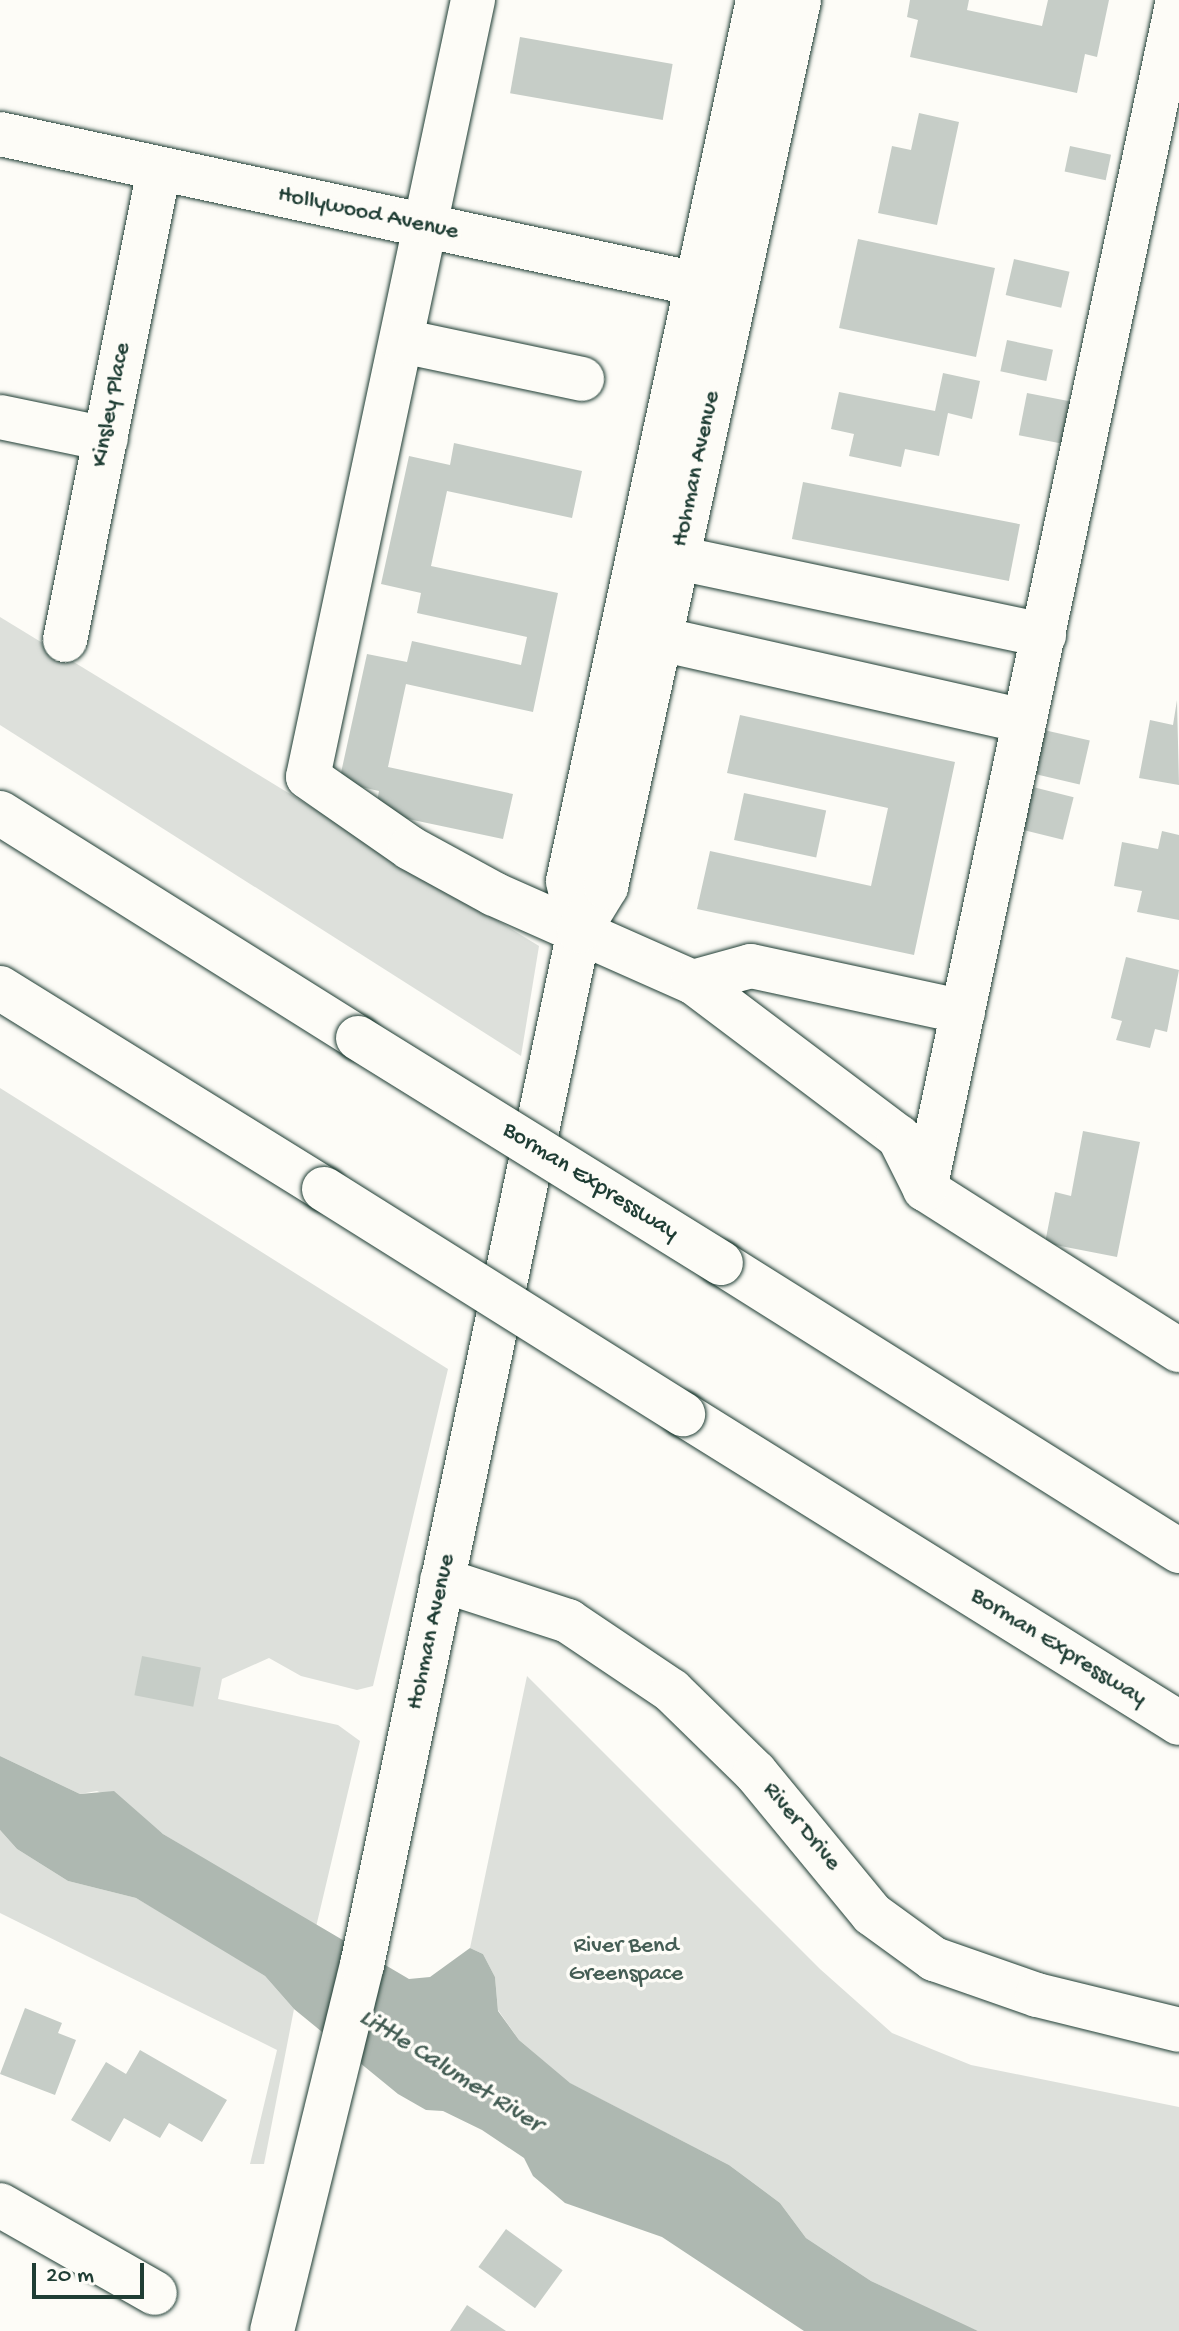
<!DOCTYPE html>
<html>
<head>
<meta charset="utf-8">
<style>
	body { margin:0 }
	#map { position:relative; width:1179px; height:2331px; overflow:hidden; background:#fdfcf7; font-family:"Gochi Hand",sans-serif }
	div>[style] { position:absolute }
	.green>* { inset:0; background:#dde0db }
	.water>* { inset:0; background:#aeb8b1 }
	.building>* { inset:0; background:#c6cdc7; transform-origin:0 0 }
	.roads { filter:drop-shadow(0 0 2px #1f3d34) drop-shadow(0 0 2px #1f3d34) }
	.minor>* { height:44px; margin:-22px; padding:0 22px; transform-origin:22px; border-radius:22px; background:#fdfcf7 }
	.major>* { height:44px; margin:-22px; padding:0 22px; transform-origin:22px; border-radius:22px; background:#fdfcf7 }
	.highway>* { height:44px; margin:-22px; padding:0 22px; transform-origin:22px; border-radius:22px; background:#fdfcf7 }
	.bridges { filter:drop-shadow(0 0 2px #1f3d34) drop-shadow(0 0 2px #1f3d34) }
	.highway-bridge>* { height:44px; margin:-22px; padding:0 22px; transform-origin:22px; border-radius:22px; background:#fdfcf7 }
	span { translate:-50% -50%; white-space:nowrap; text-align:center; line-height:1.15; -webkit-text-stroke:7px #fdfcf7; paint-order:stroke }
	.street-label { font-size:24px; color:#1f3d34 }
	.park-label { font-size:24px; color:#455e55 }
	.water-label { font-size:26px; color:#435c53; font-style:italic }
	.scale { position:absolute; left:32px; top:2263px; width:112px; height:36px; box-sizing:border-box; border:4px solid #1f3d34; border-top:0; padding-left:10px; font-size:24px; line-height:28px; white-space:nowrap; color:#1f3d34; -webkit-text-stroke:6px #fdfcf7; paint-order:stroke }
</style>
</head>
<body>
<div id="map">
	<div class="green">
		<i style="clip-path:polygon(0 617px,539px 946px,521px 1056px,0 725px)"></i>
		<i style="clip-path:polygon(0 1088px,448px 1369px,373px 1686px,357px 1690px,301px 1676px,269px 1658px,222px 1679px,218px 1699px,338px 1725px,360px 1741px,316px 1927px,163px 1834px,121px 1801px,97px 1791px,80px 1794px,0 1756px)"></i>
		<i style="clip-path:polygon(527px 1676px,820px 1969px,892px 2033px,971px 2065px,1179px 2107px,1179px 2331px,978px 2331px,960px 2324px,871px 2281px,806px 2238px,780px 2203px,729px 2165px,569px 2083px,519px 2040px,498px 2010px,495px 1977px,483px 1954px,470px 1948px)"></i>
		<i style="clip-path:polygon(0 1830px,17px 1849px,68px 1881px,136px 1898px,209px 1940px,265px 1976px,294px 2009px,264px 2164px,250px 2164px,277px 2050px,0 1913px)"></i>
	</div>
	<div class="water">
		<i style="clip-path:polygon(0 1756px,80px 1794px,114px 1791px,163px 1834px,409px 1979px,430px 1977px,470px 1948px,483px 1954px,495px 1977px,498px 2011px,519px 2040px,570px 2083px,729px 2165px,780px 2203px,806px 2238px,871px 2281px,978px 2331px,804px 2331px,662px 2237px,565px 2203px,533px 2176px,524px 2158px,482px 2130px,443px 2111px,426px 2110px,398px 2094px,294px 2009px,265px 1976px,136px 1898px,68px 1881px,17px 1849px,0 1830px)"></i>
	</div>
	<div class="building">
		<i style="clip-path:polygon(910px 0,969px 0,967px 10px,1042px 26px,1048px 0,1109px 0,1097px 57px,1085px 54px,1077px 93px,910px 57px,918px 20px,907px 17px)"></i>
		<i style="left:520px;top:37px;width:155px;height:57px;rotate:10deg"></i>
		<i style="clip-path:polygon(919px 113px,959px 122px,937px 225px,878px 213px,892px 146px,911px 150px)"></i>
		<i style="left:1070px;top:146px;width:42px;height:26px;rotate:12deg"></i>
		<i style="left:858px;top:239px;width:140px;height:91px;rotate:12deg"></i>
		<i style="left:1014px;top:259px;width:57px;height:37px;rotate:13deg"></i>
		<i style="left:1007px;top:340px;width:47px;height:32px;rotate:12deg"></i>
		<i style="clip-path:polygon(943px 373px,980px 381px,972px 419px,948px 413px,939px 456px,905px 449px,901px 467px,849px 456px,854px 434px,831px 429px,839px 392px,935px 411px)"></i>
		<i style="left:1027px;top:393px;width:46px;height:43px;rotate:11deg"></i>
		<i style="clip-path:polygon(454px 443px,582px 471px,572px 518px,447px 491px,431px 566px,558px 593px,533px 712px,406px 684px,388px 767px,513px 794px,503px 839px,375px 812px,379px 791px,339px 782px,367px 654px,407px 662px,412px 641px,521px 665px,527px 637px,417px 613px,421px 593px,381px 584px,409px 456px,450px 465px)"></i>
		<i style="left:803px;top:482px;width:221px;height:58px;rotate:11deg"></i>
		<i style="clip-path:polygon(1177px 700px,1179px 785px,1139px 778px,1150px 720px,1173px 725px)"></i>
		<i style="clip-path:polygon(740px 715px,955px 762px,914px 955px,697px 909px,710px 851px,871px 886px,888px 808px,727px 773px)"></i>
		<i style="left:1044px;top:730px;width:47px;height:45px;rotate:13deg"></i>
		<i style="left:1029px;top:786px;width:46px;height:44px;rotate:14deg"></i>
		<i style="left:744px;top:793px;width:84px;height:48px;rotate:12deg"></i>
		<i style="clip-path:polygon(1162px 831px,1179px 835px,1179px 920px,1137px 912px,1142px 891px,1114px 886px,1122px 842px,1158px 849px)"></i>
		<i style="clip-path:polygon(1126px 957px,1179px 970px,1167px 1032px,1155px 1029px,1150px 1048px,1116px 1040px,1122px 1021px,1111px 1018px)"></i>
		<i style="clip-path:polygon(1083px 1131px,1140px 1142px,1117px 1257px,1045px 1243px,1055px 1192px,1071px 1196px)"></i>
		<i style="left:142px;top:1656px;width:60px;height:40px;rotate:11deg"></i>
		<i style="clip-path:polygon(25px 2008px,62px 2023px,58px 2033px,76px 2040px,55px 2095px,0 2074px)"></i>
		<i style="clip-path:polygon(140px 2050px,227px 2100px,202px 2142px,169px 2123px,160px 2138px,124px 2118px,110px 2142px,71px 2120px,106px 2062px,126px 2074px)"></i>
		<i style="left:506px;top:2229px;width:70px;height:47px;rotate:36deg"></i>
		<i style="clip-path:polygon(467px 2305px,506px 2331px,450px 2331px)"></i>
	</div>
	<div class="roads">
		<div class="minor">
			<i style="left:473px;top:0;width:794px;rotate:101.99deg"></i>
			<i style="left:308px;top:777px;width:124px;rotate:34.8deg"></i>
			<i style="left:410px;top:848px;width:96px;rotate:28.7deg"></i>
			<i style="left:494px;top:894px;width:218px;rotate:23.9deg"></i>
			<i style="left:693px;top:982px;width:258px;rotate:37deg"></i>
			<i style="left:899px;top:1137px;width:58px;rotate:63.4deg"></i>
			<i style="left:925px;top:1189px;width:301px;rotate:32.4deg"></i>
			<i style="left:0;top:134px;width:750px;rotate:12.16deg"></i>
			<i style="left:402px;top:341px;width:184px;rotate:11.9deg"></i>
			<i style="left:0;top:417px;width:108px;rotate:11.7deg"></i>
			<i style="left:640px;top:550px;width:413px;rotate:11.9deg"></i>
			<i style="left:625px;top:631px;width:409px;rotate:12.7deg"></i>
			<i style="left:65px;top:640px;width:480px;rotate:-78.7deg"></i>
			<i style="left:693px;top:982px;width:60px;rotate:-15.4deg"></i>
			<i style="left:751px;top:966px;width:217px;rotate:12.2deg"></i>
			<i style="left:925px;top:1189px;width:1216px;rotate:-77.99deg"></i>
			<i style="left:442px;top:1580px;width:133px;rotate:18deg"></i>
			<i style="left:568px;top:1621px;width:125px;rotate:33.9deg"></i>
			<i style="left:672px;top:1691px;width:116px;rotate:44.3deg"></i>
			<i style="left:755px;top:1772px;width:184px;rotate:50.5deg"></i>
			<i style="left:872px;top:1914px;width:77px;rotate:36deg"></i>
			<i style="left:934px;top:1959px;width:109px;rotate:19.3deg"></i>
			<i style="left:1037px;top:1995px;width:146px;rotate:13.8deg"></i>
			<i style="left:0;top:2205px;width:178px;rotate:29.6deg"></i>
		</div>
		<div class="major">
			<i style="left:579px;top:931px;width:51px;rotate:-102.4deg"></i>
			<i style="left:568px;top:881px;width:901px;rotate:-77.83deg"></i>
			<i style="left:272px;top:2331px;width:377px;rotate:-76.2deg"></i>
			<i style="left:362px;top:1965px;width:1057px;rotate:-78.15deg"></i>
			<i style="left:579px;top:931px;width:52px;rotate:-58.5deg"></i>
			<i style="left:606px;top:887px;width:908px;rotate:-77.72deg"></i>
		</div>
		<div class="highway">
			<i style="left:0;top:813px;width:423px;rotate:32.1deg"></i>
			<i style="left:0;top:988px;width:381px;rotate:31.8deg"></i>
			<i style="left:721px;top:1263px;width:541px;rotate:32.16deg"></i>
			<i style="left:683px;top:1414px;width:584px;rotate:31.92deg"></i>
		</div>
	</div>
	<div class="bridges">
		<div class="highway-bridge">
			<i style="left:358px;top:1038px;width:427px;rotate:31.8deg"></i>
			<i style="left:324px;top:1189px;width:424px;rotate:32.1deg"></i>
		</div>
	</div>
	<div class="street-label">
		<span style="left:368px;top:214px;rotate:12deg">Hollywood Avenue</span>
		<span style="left:112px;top:405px;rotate:-79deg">Kinsley Place</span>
		<span style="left:697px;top:469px;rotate:-78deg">Hohman Avenue</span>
		<span style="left:590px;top:1182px;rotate:32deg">Borman Expressway</span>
		<span style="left:432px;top:1632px;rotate:-78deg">Hohman Avenue</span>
		<span style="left:1058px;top:1648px;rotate:32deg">Borman Expressway</span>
		<span style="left:801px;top:1827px;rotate:50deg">River Drive</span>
	</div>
	<div class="park-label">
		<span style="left:626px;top:1961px">River Bend<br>Greenspace</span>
	</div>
	<div class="water-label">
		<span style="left:450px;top:2072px;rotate:32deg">Little Calumet River</span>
	</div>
	<div class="scale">20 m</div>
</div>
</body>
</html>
